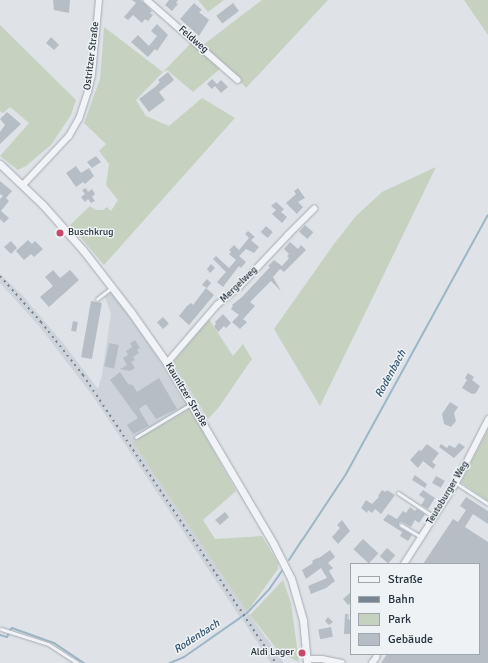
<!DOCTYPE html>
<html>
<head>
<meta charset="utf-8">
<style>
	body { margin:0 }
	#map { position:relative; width:488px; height:663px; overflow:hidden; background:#dfe3e7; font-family:Signika,sans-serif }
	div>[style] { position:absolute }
	.built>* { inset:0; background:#cdd3d9 }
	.green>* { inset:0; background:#c6d1c0 }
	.stream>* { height:2px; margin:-1px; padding:0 1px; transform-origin:1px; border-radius:1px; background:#9bb6c6 }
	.building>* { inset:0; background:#b6bdc4; transform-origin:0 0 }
	.roads { filter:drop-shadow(0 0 1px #a4abb1) drop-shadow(0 0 1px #a4abb1) }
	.service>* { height:3px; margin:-1.5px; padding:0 1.5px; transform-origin:1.5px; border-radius:1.5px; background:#f1f3f6 }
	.minor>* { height:5.5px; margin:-2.75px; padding:0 2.75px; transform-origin:2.75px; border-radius:2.75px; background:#f1f3f6 }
	.tertiary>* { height:7px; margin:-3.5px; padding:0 3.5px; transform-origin:3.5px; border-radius:3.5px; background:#f1f3f6 }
	.rail>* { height:2px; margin-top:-1px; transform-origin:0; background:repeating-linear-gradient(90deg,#798590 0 2px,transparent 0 6px) }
	.dots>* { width:11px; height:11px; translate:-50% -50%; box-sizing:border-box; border:2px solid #eef2f5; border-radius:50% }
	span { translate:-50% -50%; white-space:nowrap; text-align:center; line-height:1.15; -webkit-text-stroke:3px #eef2f5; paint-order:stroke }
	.street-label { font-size:10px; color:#28333e }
	.poi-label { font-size:10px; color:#28333e }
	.left { translate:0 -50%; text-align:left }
	.right { translate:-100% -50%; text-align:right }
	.water-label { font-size:11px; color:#345770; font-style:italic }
	.legend { position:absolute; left:350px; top:563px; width:130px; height:92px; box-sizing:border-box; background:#eef2f5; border:1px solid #9fa6ac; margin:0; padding:5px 7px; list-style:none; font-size:12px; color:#28333e }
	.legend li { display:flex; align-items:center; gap:8px; height:20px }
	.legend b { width:20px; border:1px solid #9fa6ac }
</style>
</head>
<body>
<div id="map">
	<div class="built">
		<i style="clip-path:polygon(0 274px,22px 295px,63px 343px,98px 389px,102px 375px,111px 314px,105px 297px,112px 292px,161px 362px,190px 409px,134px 442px,247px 612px,240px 617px,92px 395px,39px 326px,0 283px)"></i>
		<i style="clip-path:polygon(249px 614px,280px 657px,284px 663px,271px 663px,242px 619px)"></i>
	</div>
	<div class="green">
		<i style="clip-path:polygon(198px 0,224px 0,208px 12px)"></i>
		<i style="clip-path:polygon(262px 0,328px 0,246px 88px,227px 66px,203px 45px)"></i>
		<i style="clip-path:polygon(464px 0,488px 0,488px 35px)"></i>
		<i style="clip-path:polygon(0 25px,76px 100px,71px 115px,51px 145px,26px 166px,18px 170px,0 156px,29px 123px,10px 107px,3px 113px,0 111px)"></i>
		<i style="clip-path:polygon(104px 27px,163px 72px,192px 42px,221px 68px,193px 92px,167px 70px,163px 72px,136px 100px,146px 116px,169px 126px,202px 98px,235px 118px,104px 265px,70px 225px,90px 206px,96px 210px,103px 210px,107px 207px,111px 211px,118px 200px,106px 185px,109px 164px,99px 151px,106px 144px,84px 123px,100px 79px)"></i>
		<i style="clip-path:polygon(436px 167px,320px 406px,274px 329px,334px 244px,356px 216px,382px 192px)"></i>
		<i style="clip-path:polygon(209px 319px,233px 356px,243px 344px,252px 359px,219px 407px,208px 419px,173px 362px)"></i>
		<i style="clip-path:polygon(190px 409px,236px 491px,203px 520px,215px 539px,262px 536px,278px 563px,278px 569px,247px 612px,133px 442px)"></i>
		<i style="clip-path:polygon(488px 429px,488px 501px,461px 482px)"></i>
		<i style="clip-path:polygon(283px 580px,291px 603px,299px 662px,279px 652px,250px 615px)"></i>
	</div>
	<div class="stream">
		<i style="left:303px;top:539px;width:78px;rotate:-56.5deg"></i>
		<i style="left:346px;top:474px;width:295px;rotate:-61.3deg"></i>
		<i style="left:289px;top:560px;width:24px;rotate:-57deg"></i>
		<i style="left:10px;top:630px;width:3px;rotate:-45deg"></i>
		<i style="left:12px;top:628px;width:45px;rotate:19.7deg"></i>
		<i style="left:54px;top:643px;width:36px;rotate:34deg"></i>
		<i style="left:0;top:635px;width:7px;rotate:16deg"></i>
		<i style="left:7px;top:637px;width:4px;rotate:-63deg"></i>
		<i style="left:170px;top:663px;width:15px;rotate:-23deg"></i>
		<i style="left:184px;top:657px;width:77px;rotate:-34.9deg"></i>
		<i style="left:247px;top:613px;width:34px;rotate:-47deg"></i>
		<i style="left:270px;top:588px;width:21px;rotate:-55deg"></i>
	</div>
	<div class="building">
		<i style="clip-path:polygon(53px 0,70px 0,69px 13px,54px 10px)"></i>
		<i style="clip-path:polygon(132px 0,141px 0,152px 11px,150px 13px,153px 15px,148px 21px,145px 19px,142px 23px,133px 15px,128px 20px,124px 17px,136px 3px)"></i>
		<i style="clip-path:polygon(169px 0,178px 0,176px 3px,178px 4px,172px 11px,165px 5px)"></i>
		<i style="clip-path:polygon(194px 3px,202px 10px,199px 12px,209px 20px,199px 36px,180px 19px)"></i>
		<i style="left:233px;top:3px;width:10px;height:21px;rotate:53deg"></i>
		<i style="clip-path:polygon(157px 24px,168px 35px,157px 51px,155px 49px,148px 57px,131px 42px,138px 35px,149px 46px,157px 36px,151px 31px)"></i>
		<i style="clip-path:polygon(51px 37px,59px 45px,54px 50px,46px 43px)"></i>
		<i style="clip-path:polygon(168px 72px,174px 80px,159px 92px,165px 100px,149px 112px,139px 99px,155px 87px,160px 82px,158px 80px)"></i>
		<i style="clip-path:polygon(212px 79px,217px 84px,221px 80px,228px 87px,221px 93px,215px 86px,212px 89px,207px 84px)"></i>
		<i style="clip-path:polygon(7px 112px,21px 124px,0 144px,0 132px,5px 125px,0 119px)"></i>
		<i style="clip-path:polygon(96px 156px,101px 162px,92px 168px,87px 162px)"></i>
		<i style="clip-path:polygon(76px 166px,81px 173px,89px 168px,94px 176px,85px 184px,83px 182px,76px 187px,66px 173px)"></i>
		<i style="clip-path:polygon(0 181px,12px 191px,6px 198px,9px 201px,1px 211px,9px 218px,4px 223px,0 219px,0 199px,3px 196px,0 194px)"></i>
		<i style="clip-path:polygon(86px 188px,88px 192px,92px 189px,95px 194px,92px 197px,95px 201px,91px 203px,88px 199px,85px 202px,81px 197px,85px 194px,82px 190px)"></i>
		<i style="clip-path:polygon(298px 188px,305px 198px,298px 202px,303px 207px,297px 214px,286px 203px,296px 194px,294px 191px)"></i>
		<i style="clip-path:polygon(276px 202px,284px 209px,281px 212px,287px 217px,282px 223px,272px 214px,276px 210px,271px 206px)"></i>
		<i style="left:305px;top:225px;width:11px;height:9px;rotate:41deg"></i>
		<i style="left:266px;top:226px;width:9px;height:8px;rotate:41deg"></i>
		<i style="clip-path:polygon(248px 231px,255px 237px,251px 240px,259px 247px,254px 253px,246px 249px,239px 256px,246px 262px,241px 268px,239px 266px,223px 287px,217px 282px,226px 272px,213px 259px,216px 256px,229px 268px,236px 260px,229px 254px,231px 252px,229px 250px,234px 245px,239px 250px,249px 238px,245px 234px)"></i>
		<i style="clip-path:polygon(28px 240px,32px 244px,35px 241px,43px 249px,34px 257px,31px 254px,24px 260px,16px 251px)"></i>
		<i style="clip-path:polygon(11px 241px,17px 248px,11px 254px,4px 247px)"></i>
		<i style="clip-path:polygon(290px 242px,298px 249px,301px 245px,306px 250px,284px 272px,280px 269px,273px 277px,281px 291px,271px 281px,250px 302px,255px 306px,243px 319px,247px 322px,240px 329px,232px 322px,239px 315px,231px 309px,233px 306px,232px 305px,242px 297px,270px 267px,268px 266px,274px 260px,282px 266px,289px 258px,287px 256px,289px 254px,284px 249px)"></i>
		<i style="clip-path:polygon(211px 264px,215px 268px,210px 273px,207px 269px)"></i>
		<i style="clip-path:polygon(53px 270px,60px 278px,70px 270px,79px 280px,49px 307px,40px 297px,53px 286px,45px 277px)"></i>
		<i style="clip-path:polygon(207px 279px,211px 283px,207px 288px,202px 285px)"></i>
		<i style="clip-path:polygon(206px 288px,214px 295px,189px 325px,179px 316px,187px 306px,191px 303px,193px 305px)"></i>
		<i style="left:91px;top:301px;width:11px;height:57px;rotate:10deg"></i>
		<i style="clip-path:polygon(223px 314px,231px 323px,226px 328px,224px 326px,218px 332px,214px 326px,216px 324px,215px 322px)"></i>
		<i style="left:163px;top:317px;width:9px;height:8px;rotate:49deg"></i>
		<i style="left:73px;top:321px;width:5px;height:10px;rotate:11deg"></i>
		<i style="clip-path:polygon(135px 340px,140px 348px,137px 350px,139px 353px,133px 357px,135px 360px,131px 362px,135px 368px,130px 371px,120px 369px,127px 365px,123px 358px,128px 355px,126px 351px,132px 347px,130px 343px)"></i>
		<i style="left:109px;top:343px;width:10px;height:24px;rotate:11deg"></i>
		<i style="clip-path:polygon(120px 372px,128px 384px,133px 385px,137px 392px,159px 378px,177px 409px,156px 419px,146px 404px,139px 409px,149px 426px,133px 434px,127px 425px,138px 418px,110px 380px)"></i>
		<i style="clip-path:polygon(468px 373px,474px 377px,472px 380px,480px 386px,476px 393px,472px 394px,462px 388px,467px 380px,465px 378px)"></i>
		<i style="clip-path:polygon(450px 402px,458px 407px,454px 413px,456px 421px,451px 427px,444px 424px,442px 414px)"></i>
		<i style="clip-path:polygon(459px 443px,465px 447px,454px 458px,439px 447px,441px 444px,447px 448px,449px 445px,455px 448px)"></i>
		<i style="clip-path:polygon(427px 444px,439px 453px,432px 462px,436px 465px,433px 469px,423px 461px,418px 468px,410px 460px,419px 450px,421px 451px)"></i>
		<i style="clip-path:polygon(415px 475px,427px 484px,425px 488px,412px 480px)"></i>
		<i style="left:436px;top:476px;width:10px;height:8px;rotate:29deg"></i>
		<i style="clip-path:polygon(382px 490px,386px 492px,387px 490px,395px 495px,381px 514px,375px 509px,372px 513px,368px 510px,367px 513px,361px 508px,366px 500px,372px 504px,379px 497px,378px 496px)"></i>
		<i style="clip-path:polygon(423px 490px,435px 498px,428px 509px,421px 505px,425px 499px,419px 495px)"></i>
		<i style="clip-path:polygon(466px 497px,488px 511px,488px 524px,473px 514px,465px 527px,488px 542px,488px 663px,381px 663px,387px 654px,479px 654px,479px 564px,423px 564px,453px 519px,458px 522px,466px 510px,460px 506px)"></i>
		<i style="clip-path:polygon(410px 507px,415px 511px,417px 509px,425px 514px,419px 523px,415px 520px,411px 527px,402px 522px,399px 523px,399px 527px,412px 535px,408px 541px,400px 536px,402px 532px,383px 520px,388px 514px,397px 519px,403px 511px,406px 513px)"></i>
		<i style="clip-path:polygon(225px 512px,229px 517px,220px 525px,215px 520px)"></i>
		<i style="clip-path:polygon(342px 520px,350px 531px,338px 544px,332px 537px,340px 528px,337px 525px)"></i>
		<i style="left:363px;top:539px;width:21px;height:14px;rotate:43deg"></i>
		<i style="left:387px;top:548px;width:11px;height:11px;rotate:41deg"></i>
		<i style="clip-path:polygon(330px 550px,335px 557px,328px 563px,333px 568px,329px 571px,335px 581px,326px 588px,311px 594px,308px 586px,327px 578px,321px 568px,306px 579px,302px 570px,313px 563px,312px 561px,317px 558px,319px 558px)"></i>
		<i style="clip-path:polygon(351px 592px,351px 603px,348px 605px,343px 599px)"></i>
		<i style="clip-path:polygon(345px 614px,348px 614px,347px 618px,351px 622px,351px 634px,344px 634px)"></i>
		<i style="clip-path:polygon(328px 617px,333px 622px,329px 625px,325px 621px)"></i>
		<i style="left:331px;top:627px;width:10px;height:13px;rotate:79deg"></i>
	</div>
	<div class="roads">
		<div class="service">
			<i style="left:97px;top:299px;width:18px;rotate:-38deg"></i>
			<i style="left:136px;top:437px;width:64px;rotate:-31deg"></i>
			<i style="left:456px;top:483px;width:38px;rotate:33deg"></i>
			<i style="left:398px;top:493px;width:43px;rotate:33.7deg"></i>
			<i style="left:401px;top:525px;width:23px;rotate:31deg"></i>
			<i style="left:350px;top:617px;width:1px"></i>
			<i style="left:1px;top:629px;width:49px;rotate:17.7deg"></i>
			<i style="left:48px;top:644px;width:35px;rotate:33deg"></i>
		</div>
		<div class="minor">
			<i style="left:147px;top:0;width:121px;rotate:41.3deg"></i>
			<i style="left:23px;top:185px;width:67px;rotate:-46.8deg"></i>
			<i style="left:69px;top:136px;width:20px;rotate:-60deg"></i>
			<i style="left:79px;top:119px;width:28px;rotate:-72deg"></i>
			<i style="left:88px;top:92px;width:17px;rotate:-77deg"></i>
			<i style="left:92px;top:75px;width:75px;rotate:-84.7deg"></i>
			<i style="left:167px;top:363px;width:77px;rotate:-49.2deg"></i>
			<i style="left:217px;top:305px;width:30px;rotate:-40deg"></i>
			<i style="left:240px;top:286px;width:70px;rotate:-46.7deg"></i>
			<i style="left:288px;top:235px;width:37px;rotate:-45deg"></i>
			<i style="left:404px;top:564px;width:96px;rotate:-57.3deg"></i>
			<i style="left:456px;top:483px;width:71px;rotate:-63.1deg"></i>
			<i style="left:307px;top:659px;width:15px"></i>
			<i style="left:322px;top:659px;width:20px;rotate:11deg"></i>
			<i style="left:372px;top:663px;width:6px;rotate:-51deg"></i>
			<i style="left:376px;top:658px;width:4px;rotate:-76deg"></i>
		</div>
		<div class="tertiary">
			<i style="left:0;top:164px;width:59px;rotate:43.6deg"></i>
			<i style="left:43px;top:205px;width:60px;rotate:48.4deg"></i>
			<i style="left:83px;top:250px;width:78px;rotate:52.3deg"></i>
			<i style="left:131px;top:312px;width:62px;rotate:54.8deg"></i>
			<i style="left:167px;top:363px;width:211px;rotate:59.5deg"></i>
			<i style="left:274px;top:545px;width:37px;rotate:63deg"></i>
			<i style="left:291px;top:578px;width:44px;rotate:74.1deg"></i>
			<i style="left:303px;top:620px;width:43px;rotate:84.7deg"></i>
		</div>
	</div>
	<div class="rail">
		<i style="left:0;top:276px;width:62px;rotate:48.3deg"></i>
		<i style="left:41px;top:322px;width:68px;rotate:51.6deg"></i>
		<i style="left:83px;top:375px;width:347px;rotate:56.2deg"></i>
	</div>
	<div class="dots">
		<i style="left:60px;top:233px;background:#c8486c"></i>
		<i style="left:302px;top:653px;background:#c8486c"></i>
	</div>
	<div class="street-label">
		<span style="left:193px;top:40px;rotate:41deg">Feldweg</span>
		<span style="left:92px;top:56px;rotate:-83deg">Ostritzer Straße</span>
		<span style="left:239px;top:285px;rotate:-44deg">Mergelweg</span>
		<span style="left:186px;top:395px;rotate:59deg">Kaunitzer Straße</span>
		<span style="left:448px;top:493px;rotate:-59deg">Teutoburger Weg</span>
	</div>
	<div class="poi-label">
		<span class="left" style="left:68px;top:233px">Buschkrug</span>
		<span class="right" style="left:294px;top:653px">Aldi Lager</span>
	</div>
	<div class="water-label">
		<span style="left:391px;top:374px;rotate:-61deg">Rodenbach</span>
		<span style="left:197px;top:637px;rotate:-33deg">Rodenbach</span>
	</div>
	<ul class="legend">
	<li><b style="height:5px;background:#f1f3f6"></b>Straße</li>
	<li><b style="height:5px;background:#798590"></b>Bahn</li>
	<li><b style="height:11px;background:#c6d1c0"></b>Park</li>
	<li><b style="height:11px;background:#b6bdc4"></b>Gebäude</li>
	</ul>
</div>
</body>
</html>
